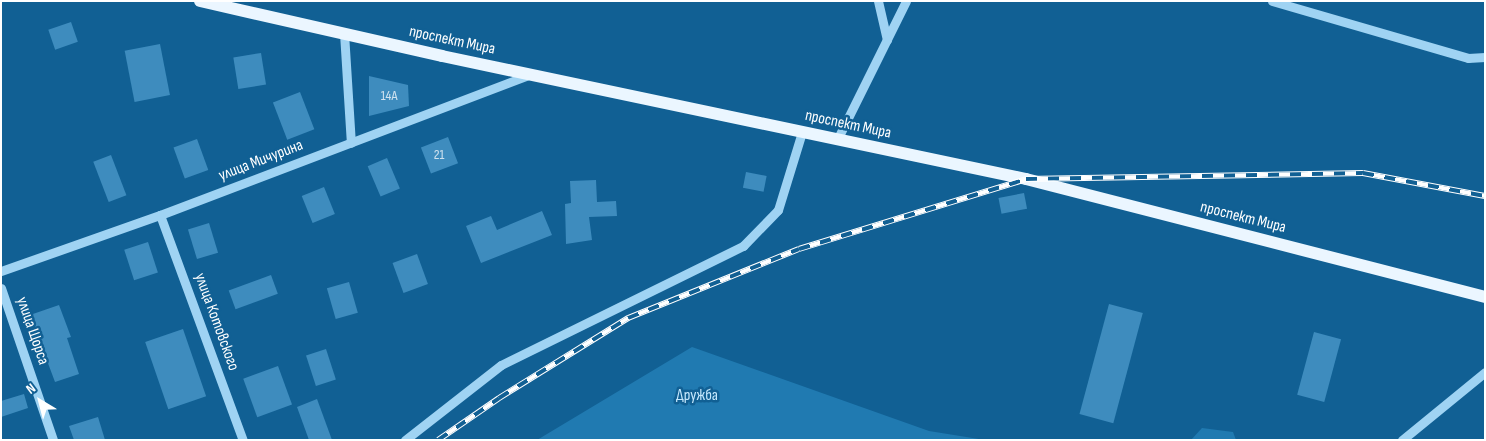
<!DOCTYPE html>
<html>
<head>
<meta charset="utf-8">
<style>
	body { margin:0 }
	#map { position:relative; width:1486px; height:441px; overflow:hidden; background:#116094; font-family:"Sofia Sans Condensed",sans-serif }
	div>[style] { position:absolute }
	.green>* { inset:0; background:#207ab1 }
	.building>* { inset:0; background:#3e8cbe; transform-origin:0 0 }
	.minor>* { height:9px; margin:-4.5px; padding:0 4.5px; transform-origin:4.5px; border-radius:4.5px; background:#9fd3f3 }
	.major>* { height:12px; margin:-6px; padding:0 6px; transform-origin:6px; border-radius:6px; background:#ebf6ff }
	.rail>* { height:5.5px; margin-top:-2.75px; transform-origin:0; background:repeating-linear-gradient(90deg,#116094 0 11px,#fff 0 22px); box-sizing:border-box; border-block:1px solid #fff }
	span { translate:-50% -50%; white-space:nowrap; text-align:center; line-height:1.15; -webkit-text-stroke:5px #116094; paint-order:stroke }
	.number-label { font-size:14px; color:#cfe2ef }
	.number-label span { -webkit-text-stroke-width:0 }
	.street-label { font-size:16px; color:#fff }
	.park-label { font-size:16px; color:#c6e8fd }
	.frame { position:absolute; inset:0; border:2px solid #fff; pointer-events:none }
	.north { position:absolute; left:15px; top:376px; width:50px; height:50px; -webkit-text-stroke:4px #116094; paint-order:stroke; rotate:323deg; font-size:14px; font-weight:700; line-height:20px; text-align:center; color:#fff }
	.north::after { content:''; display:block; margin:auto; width:18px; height:22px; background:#fff; clip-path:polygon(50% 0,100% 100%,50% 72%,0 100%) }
</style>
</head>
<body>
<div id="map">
	<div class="green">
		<i style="clip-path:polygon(692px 347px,929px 431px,985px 440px,537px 440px)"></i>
		<i style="clip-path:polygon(1202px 428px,1233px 432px,1236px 440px,1191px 440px)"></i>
	</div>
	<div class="building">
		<i style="left:71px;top:22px;width:21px;height:24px;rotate:71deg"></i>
		<i style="left:160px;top:44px;width:52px;height:36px;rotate:79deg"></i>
		<i style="left:261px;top:53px;width:32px;height:28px;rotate:81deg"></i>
		<i style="clip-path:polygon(369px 76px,408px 85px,409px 106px,369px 116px)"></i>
		<i style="left:300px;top:92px;width:40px;height:29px;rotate:69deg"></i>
		<i style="left:448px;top:137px;width:28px;height:29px;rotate:69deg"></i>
		<i style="left:197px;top:139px;width:33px;height:25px;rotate:70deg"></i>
		<i style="left:111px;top:155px;width:43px;height:19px;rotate:69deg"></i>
		<i style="left:387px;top:158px;width:33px;height:21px;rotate:67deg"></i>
		<i style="left:746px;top:172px;width:21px;height:16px;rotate:11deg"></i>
		<i style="clip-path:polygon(596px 180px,597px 202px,616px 201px,617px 216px,589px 217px,592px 240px,566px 244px,565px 204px,571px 203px,570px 181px)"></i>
		<i style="left:324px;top:187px;width:29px;height:24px;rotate:68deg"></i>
		<i style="left:1024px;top:193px;width:16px;height:26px;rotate:79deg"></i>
		<i style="clip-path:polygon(542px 211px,552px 235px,481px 263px,466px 226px,491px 216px,497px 230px)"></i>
		<i style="left:209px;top:223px;width:31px;height:22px;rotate:73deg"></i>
		<i style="left:148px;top:242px;width:32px;height:25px;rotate:72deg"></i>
		<i style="left:417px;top:254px;width:32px;height:26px;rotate:70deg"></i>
		<i style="left:271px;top:275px;width:20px;height:45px;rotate:70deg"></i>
		<i style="left:349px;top:282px;width:32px;height:23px;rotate:74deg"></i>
		<i style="left:1109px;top:304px;width:35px;height:114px;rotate:15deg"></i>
		<i style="clip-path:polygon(59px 305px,71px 337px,67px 338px,79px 374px,55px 382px,30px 315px)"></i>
		<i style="left:183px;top:329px;width:71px;height:40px;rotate:71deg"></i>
		<i style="left:1314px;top:332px;width:28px;height:65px;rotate:15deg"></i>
		<i style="left:326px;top:349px;width:32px;height:21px;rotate:72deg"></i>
		<i style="left:278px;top:366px;width:41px;height:37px;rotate:70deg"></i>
		<i style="clip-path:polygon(24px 394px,28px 408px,1px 417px,1px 401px)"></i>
		<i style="clip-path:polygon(317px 399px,332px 440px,309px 440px,297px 407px)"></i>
		<i style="clip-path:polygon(98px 417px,105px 440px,74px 440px,69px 426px)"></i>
	</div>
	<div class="minor">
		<i style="left:878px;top:1px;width:40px;rotate:77deg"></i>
		<i style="left:1272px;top:1px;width:204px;rotate:16.2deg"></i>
		<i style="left:1468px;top:58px;width:17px;rotate:-3deg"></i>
		<i style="left:344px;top:33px;width:110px;rotate:86.4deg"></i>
		<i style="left:837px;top:140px;width:155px;rotate:-63.6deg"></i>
		<i style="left:160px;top:215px;width:240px;rotate:69.8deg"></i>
		<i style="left:1px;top:271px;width:169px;rotate:-19.4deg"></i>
		<i style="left:160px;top:215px;width:394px;rotate:-20.8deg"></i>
		<i style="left:1px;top:288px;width:161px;rotate:71.1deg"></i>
		<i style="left:405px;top:440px;width:122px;rotate:-38deg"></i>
		<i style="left:501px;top:365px;width:270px;rotate:-26.2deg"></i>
		<i style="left:743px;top:246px;width:50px;rotate:-45.8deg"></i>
		<i style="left:778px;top:210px;width:82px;rotate:-72.9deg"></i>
		<i style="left:1402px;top:440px;width:107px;rotate:-39.3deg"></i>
	</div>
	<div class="major">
		<i style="left:200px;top:1px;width:248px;rotate:12.8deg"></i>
		<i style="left:442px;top:56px;width:597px;rotate:11.89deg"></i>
		<i style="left:1026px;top:179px;width:474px;rotate:14.4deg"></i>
	</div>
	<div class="rail">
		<i style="left:438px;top:440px;width:74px;rotate:-34.5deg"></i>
		<i style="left:499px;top:398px;width:152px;rotate:-31.8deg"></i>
		<i style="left:628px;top:318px;width:184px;rotate:-22deg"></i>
		<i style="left:799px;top:249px;width:238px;rotate:-17.1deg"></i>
		<i style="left:1026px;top:179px;width:337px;rotate:-1deg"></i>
		<i style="left:1363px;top:173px;width:124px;rotate:10.7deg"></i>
	</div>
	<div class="number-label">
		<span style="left:389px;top:96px">14А</span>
		<span style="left:439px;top:155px">21</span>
	</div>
	<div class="street-label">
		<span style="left:452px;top:41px;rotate:12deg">проспект Мира</span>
		<span style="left:848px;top:125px;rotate:12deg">проспект Мира</span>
		<span style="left:261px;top:161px;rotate:-21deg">улица Мичурина</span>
		<span style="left:1243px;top:218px;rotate:14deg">проспект Мира</span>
		<span style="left:216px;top:322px;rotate:70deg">улица Котовского</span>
		<span style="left:32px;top:331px;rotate:71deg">улица Щорса</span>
	</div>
	<div class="park-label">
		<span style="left:697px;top:396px">Дружба</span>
	</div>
	<div class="frame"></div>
	<div class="north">N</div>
</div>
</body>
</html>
